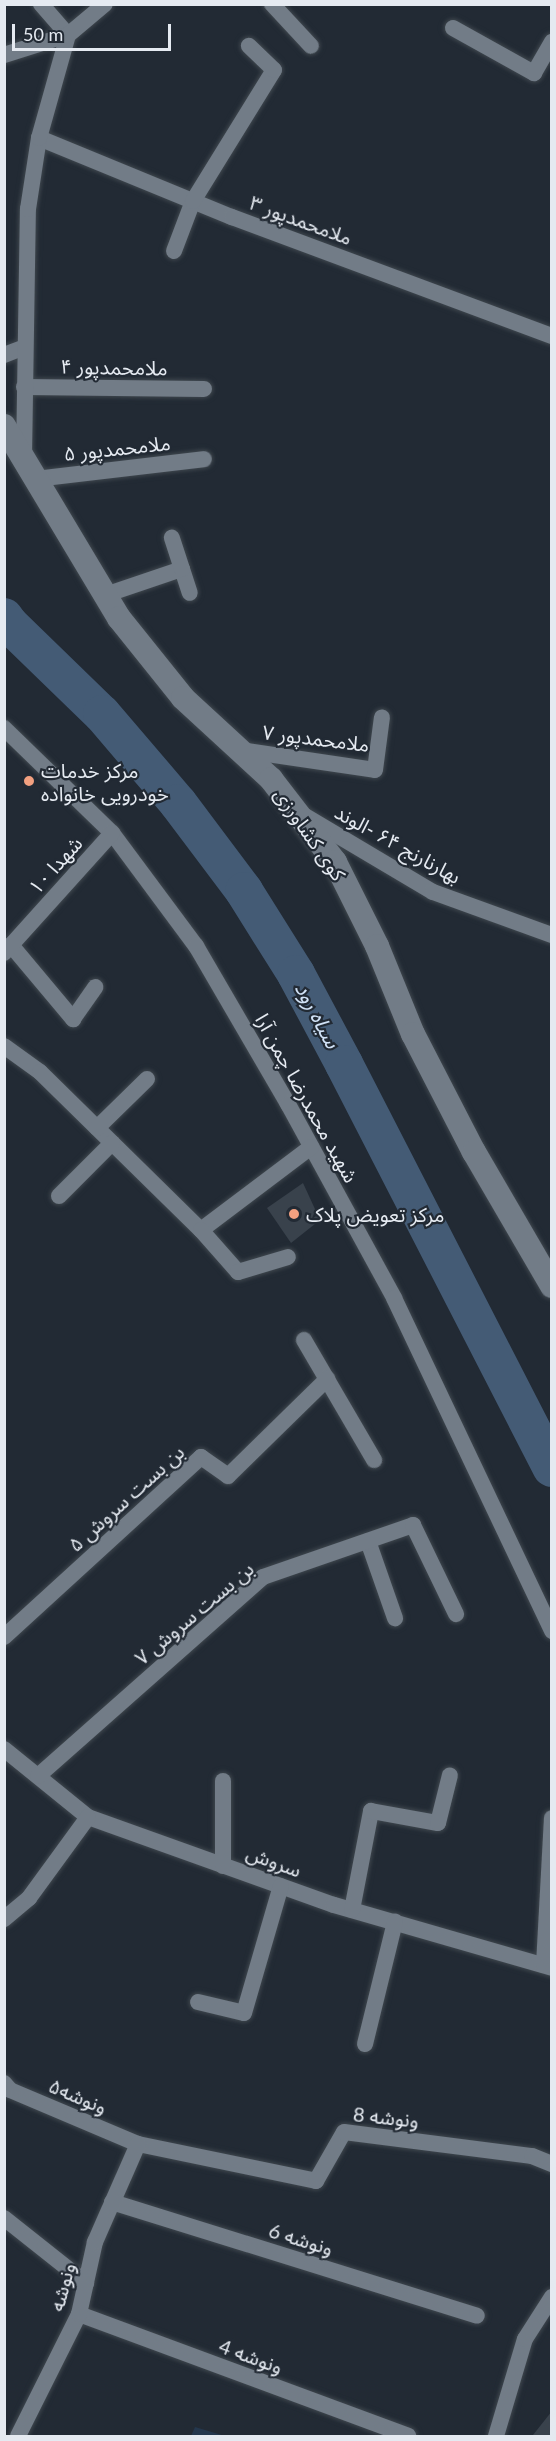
<!DOCTYPE html>
<html>
<head>
<meta charset="utf-8">
<style>
	body { margin:0 }
	#map { position:relative; width:556px; height:2441px; overflow:hidden; background:#222a34; font-family:Lato,"Noto Sans Arabic",sans-serif }
	div>[style] { position:absolute }
	.green>* { inset:0; background:#24374d }
	.river>* { height:38px; margin:-19px; padding:0 19px; transform-origin:19px; border-radius:19px; background:#445b75 }
	.building>* { inset:0; background:#39424c }
	.roads { filter:drop-shadow(0 0 2px #3f474e) drop-shadow(0 0 2px #3f474e) }
	.street>* { height:16px; margin:-8px; padding:0 8px; transform-origin:8px; border-radius:8px; background:#727c87 }
	.secondary>* { height:24px; margin:-12px; padding:0 12px; transform-origin:12px; border-radius:12px; background:#727c87 }
	.dots>* { width:16px; height:16px; translate:-50% -50%; box-sizing:border-box; border:3px solid #222a34; border-radius:50% }
	span { translate:-50% -50%; white-space:nowrap; text-align:center; line-height:1.15; -webkit-text-stroke:4.5px #222a34; paint-order:stroke }
	.street-label { font-size:20px; color:#e5eaf1 }
	.poi-label { font-size:20px; color:#e5eaf1 }
	.left { translate:0 -50%; text-align:left }
	.water-label { font-size:21px; color:#d1e2f6; font-style:italic }
	.frame { position:absolute; inset:0; border:6px solid #e5eaf1; pointer-events:none }
	.scale { position:absolute; left:12px; top:24px; width:159px; height:27px; box-sizing:border-box; border:3px solid #e5eaf1; border-top:0; padding-left:8px; font-size:18px; line-height:21px; white-space:nowrap; color:#e5eaf1; -webkit-text-stroke:4px #222a34; paint-order:stroke }
</style>
</head>
<body>
<div id="map">
	<div class="green">
		<i style="clip-path:polygon(195px 2427px,225px 2436px,191px 2436px)"></i>
	</div>
	<div class="river">
		<i style="left:4px;top:617px;width:9px;rotate:54deg"></i>
		<i style="left:9px;top:624px;width:129px;rotate:44.1deg"></i>
		<i style="left:102px;top:714px;width:117px;rotate:49.5deg"></i>
		<i style="left:178px;top:803px;width:110px;rotate:53.1deg"></i>
		<i style="left:244px;top:891px;width:98px;rotate:57.9deg"></i>
		<i style="left:296px;top:974px;width:102px;rotate:61.9deg"></i>
		<i style="left:344px;top:1064px;width:454px;rotate:62.8deg"></i>
	</div>
	<div class="building">
		<i style="clip-path:polygon(303px 1183px,320px 1220px,291px 1243px,267px 1208px)"></i>
		<i style="clip-path:polygon(552px 2411px,552px 2436px,535px 2436px,533px 2435px)"></i>
	</div>
	<div class="roads">
		<div class="street">
			<i style="left:41px;top:4px;width:41px;rotate:48.9deg"></i>
			<i style="left:272px;top:4px;width:57px;rotate:47.1deg"></i>
			<i style="left:453px;top:28px;width:93px;rotate:29.1deg"></i>
			<i style="left:534px;top:73px;width:36px;rotate:-60deg"></i>
			<i style="left:4px;top:55px;width:67px;rotate:-17.4deg"></i>
			<i style="left:39px;top:138px;width:209px;rotate:22.3deg"></i>
			<i style="left:232px;top:217px;width:341px;rotate:20.4deg"></i>
			<i style="left:174px;top:251px;width:53px;rotate:-69.2deg"></i>
			<i style="left:193px;top:201px;width:154px;rotate:-58.3deg"></i>
			<i style="left:274px;top:70px;width:35px;rotate:-136deg"></i>
			<i style="left:4px;top:355px;width:22px;rotate:-21deg"></i>
			<i style="left:24px;top:387px;width:180px;rotate:0.6deg"></i>
			<i style="left:24px;top:458px;width:249px;rotate:-89.1deg"></i>
			<i style="left:28px;top:209px;width:72px;rotate:-81.2deg"></i>
			<i style="left:39px;top:138px;width:107px;rotate:-74.3deg"></i>
			<i style="left:68px;top:35px;width:48px;rotate:-40deg"></i>
			<i style="left:35px;top:479px;width:170px;rotate:-6.7deg"></i>
			<i style="left:182px;top:569px;width:25px;rotate:72deg"></i>
			<i style="left:105px;top:595px;width:81px;rotate:-18.7deg"></i>
			<i style="left:182px;top:569px;width:33px;rotate:-108deg"></i>
			<i style="left:4px;top:728px;width:151px;rotate:44.2deg"></i>
			<i style="left:112px;top:833px;width:141px;rotate:53.4deg"></i>
			<i style="left:196px;top:946px;width:183px;rotate:59.8deg"></i>
			<i style="left:288px;top:1104px;width:221px;rotate:61.3deg"></i>
			<i style="left:394px;top:1298px;width:369px;rotate:64.6deg"></i>
			<i style="left:240px;top:750px;width:136px;rotate:8.4deg"></i>
			<i style="left:375px;top:770px;width:53px;rotate:-82.5deg"></i>
			<i style="left:305px;top:816px;width:149px;rotate:30.7deg"></i>
			<i style="left:433px;top:892px;width:127px;rotate:19.9deg"></i>
			<i style="left:11px;top:945px;width:97px;rotate:50deg"></i>
			<i style="left:73px;top:1019px;width:39px;rotate:-55deg"></i>
			<i style="left:4px;top:953px;width:161px;rotate:-48deg"></i>
			<i style="left:4px;top:1046px;width:44px;rotate:35.8deg"></i>
			<i style="left:40px;top:1072px;width:226px;rotate:44.5deg"></i>
			<i style="left:201px;top:1230px;width:138px;rotate:-37deg"></i>
			<i style="left:97px;top:1128px;width:70px;rotate:-44.4deg"></i>
			<i style="left:59px;top:1196px;width:75px;rotate:-45deg"></i>
			<i style="left:201px;top:1230px;width:56px;rotate:48.6deg"></i>
			<i style="left:238px;top:1272px;width:52px;rotate:-16.7deg"></i>
			<i style="left:304px;top:1340px;width:139px;rotate:59.7deg"></i>
			<i style="left:368px;top:1541px;width:82px;rotate:70.7deg"></i>
			<i style="left:4px;top:1637px;width:267px;rotate:-42.4deg"></i>
			<i style="left:201px;top:1457px;width:33px;rotate:35deg"></i>
			<i style="left:228px;top:1476px;width:139px;rotate:-44.4deg"></i>
			<i style="left:4px;top:1749px;width:108px;rotate:39deg"></i>
			<i style="left:88px;top:1817px;width:261px;rotate:19.7deg"></i>
			<i style="left:334px;top:1905px;width:227px;rotate:16.1deg"></i>
			<i style="left:38px;top:1776px;width:300px;rotate:-41.5deg"></i>
			<i style="left:263px;top:1577px;width:159px;rotate:-19.1deg"></i>
			<i style="left:413px;top:1525px;width:99px;rotate:64.2deg"></i>
			<i style="left:223px;top:1866px;width:85px;rotate:-90deg"></i>
			<i style="left:352px;top:1910px;width:101px;rotate:-79.1deg"></i>
			<i style="left:371px;top:1811px;width:68px;rotate:10.2deg"></i>
			<i style="left:438px;top:1823px;width:49px;rotate:-76deg"></i>
			<i style="left:4px;top:1919px;width:33px;rotate:-40deg"></i>
			<i style="left:29px;top:1898px;width:100px;rotate:-53.9deg"></i>
			<i style="left:544px;top:1965px;width:147px;rotate:-86.9deg"></i>
			<i style="left:198px;top:2002px;width:47px;rotate:13.4deg"></i>
			<i style="left:244px;top:2013px;width:132px;rotate:-73.8deg"></i>
			<i style="left:365px;top:2044px;width:126px;rotate:-76.2deg"></i>
			<i style="left:4px;top:2083px;width:9px;rotate:49deg"></i>
			<i style="left:10px;top:2090px;width:139px;rotate:22.9deg"></i>
			<i style="left:138px;top:2144px;width:182px;rotate:11.7deg"></i>
			<i style="left:316px;top:2181px;width:56px;rotate:-60.3deg"></i>
			<i style="left:344px;top:2132px;width:190px;rotate:7.3deg"></i>
			<i style="left:532px;top:2156px;width:22px;rotate:22deg"></i>
			<i style="left:112px;top:2202px;width:382px;rotate:17.3deg"></i>
			<i style="left:4px;top:2218px;width:105px;rotate:38.4deg"></i>
			<i style="left:79px;top:2314px;width:351px;rotate:20.3deg"></i>
			<i style="left:18px;top:2436px;width:136px;rotate:-63.4deg"></i>
			<i style="left:79px;top:2314px;width:74px;rotate:-77.5deg"></i>
			<i style="left:95px;top:2242px;width:107px;rotate:-66.3deg"></i>
			<i style="left:496px;top:2436px;width:101px;rotate:-73.4deg"></i>
			<i style="left:525px;top:2339px;width:50px;rotate:-57.3deg"></i>
		</div>
		<div class="secondary">
			<i style="left:4px;top:426px;width:224px;rotate:59.1deg"></i>
			<i style="left:119px;top:618px;width:102px;rotate:51.3deg"></i>
			<i style="left:183px;top:698px;width:120px;rotate:42.6deg"></i>
			<i style="left:271px;top:779px;width:105px;rotate:52.4deg"></i>
			<i style="left:335px;top:862px;width:94px;rotate:63.4deg"></i>
			<i style="left:377px;top:946px;width:95px;rotate:67.8deg"></i>
			<i style="left:413px;top:1034px;width:133px;rotate:62.7deg"></i>
			<i style="left:474px;top:1152px;width:155px;rotate:59.8deg"></i>
		</div>
	</div>
	<div class="dots">
		<i style="left:29px;top:781px;background:#f2a080"></i>
		<i style="left:294px;top:1214px;background:#f2a080"></i>
	</div>
	<div class="street-label">
		<span style="left:301px;top:220px;rotate:20deg">ملامحمدپور ۳</span>
		<span style="left:114px;top:367px;rotate:1deg">ملامحمدپور ۴</span>
		<span style="left:117px;top:448px;rotate:-6deg">ملامحمدپور ۵</span>
		<span style="left:316px;top:738px;rotate:7deg">ملامحمدپور ۷</span>
		<span style="left:310px;top:834px;rotate:55deg">کوی کشاورزی</span>
		<span style="left:398px;top:844px;rotate:29deg">بهارنارنج ۶۴ -الوند</span>
		<span style="left:55px;top:865px;rotate:-48deg">شهدا ۱۰</span>
		<span style="left:307px;top:1098px;rotate:61deg">شهید محمدرضا چمن آرا</span>
		<span style="left:126px;top:1498px;rotate:-42deg">بن بست سروش ۵</span>
		<span style="left:194px;top:1613px;rotate:-40deg">بن بست سروش ۷</span>
		<span style="left:274px;top:1861px;rotate:20deg">سروش</span>
		<span style="left:78px;top:2096px;rotate:23deg">ونوشه۵</span>
		<span style="left:386px;top:2117px;rotate:6deg">ونوشه 8</span>
		<span style="left:301px;top:2239px;rotate:17deg">ونوشه 6</span>
		<span style="left:62px;top:2287px;rotate:-75deg">ونوشه</span>
		<span style="left:251px;top:2356px;rotate:20deg">ونوشه 4</span>
	</div>
	<div class="poi-label">
		<span class="left" style="left:41px;top:782px">مرکز خدمات<br>خودرویی خانواده</span>
		<span class="left" style="left:306px;top:1214px">مرکز تعویض پلاک</span>
	</div>
	<div class="water-label">
		<span style="left:318px;top:1015px;rotate:62deg">سیاه رود</span>
	</div>
	<div class="frame"></div>
	<div class="scale">50 m</div>
</div>
</body>
</html>
